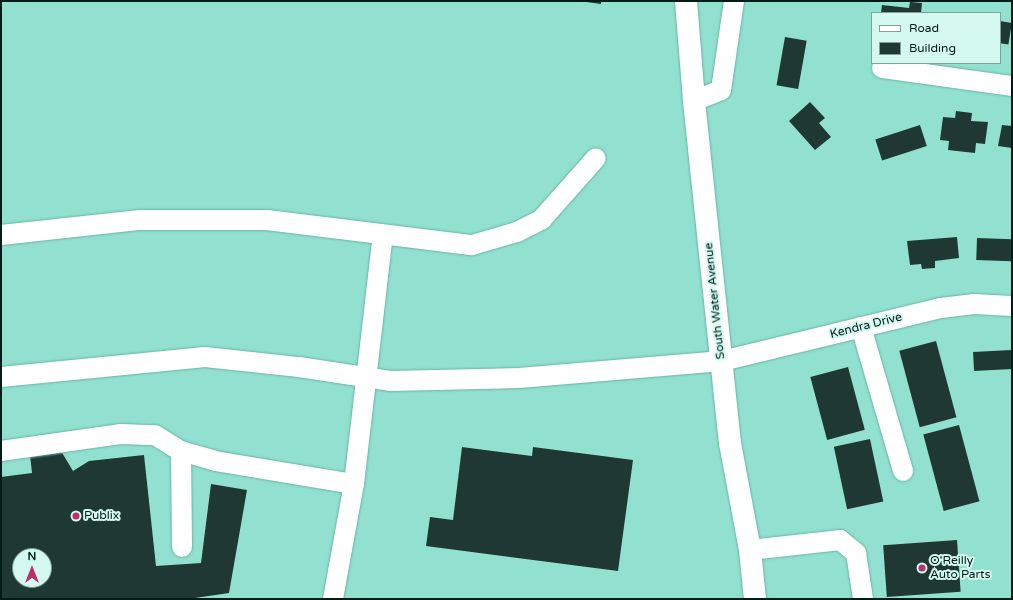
<!DOCTYPE html>
<html>
<head>
<meta charset="utf-8">
<style>
	body { margin:0 }
	#map { position:relative; width:1013px; height:600px; overflow:hidden; background:#92e1d0; font-family:"Varela Round",sans-serif }
	div>[style] { position:absolute }
	.building>* { inset:0; background:#203833; transform-origin:0 0 }
	.roads { filter:drop-shadow(0 0 1px #67b5a5) drop-shadow(0 0 1px #67b5a5) }
	.minor>* { height:20px; margin:-10px; padding:0 10px; transform-origin:10px; border-radius:10px; background:#fff }
	.major>* { height:22px; margin:-11px; padding:0 11px; transform-origin:11px; border-radius:11px; background:#fff }
	.dots>* { width:11px; height:11px; translate:-50% -50%; box-sizing:border-box; border:2px solid #d4f9f0; border-radius:50% }
	span { translate:-50% -50%; white-space:nowrap; text-align:center; line-height:1.15; -webkit-text-stroke:4px #d4f9f0; paint-order:stroke }
	.street-label { font-size:12px; color:#001c16 }
	.poi-label { font-size:12px; color:#001c16 }
	.left { translate:0 -50%; text-align:left }
	.frame { position:absolute; inset:0; border:2px solid #001c16; pointer-events:none }
	.legend { position:absolute; left:871px; top:12px; width:130px; height:52px; box-sizing:border-box; background:#d4f9f0; border:1px solid #7fa199; margin:0; padding:5px 7px; list-style:none; font-size:12px; color:#001c16 }
	.legend li { display:flex; align-items:center; gap:8px; height:20px }
	.legend b { width:20px; border:1px solid #7fa199 }
	.north { position:absolute; left:12px; top:548px; width:40px; height:40px; box-sizing:border-box; background:#d4f9f0; border:1px solid #7fa199; border-radius:50%; rotate:0deg; font-size:11px; font-weight:700; line-height:16px; text-align:center; color:#001c16 }
	.north::after { content:''; display:block; margin:auto; width:14px; height:18px; background:#b9306c; clip-path:polygon(50% 0,100% 100%,50% 72%,0 100%) }
</style>
</head>
<body>
<div id="map">
	<div class="building">
		<i style="clip-path:polygon(579px 1px,601px 1px,601px 4px)"></i>
		<i style="clip-path:polygon(910px 2px,922px 3px,921px 13px,881px 13px,882px 5px,909px 8px)"></i>
		<i style="left:1000px;top:21px;width:12px;height:22px;rotate:9deg"></i>
		<i style="left:785px;top:37px;width:22px;height:49px;rotate:10deg"></i>
		<i style="clip-path:polygon(810px 102px,825px 118px,819px 123px,831px 137px,815px 150px,789px 121px)"></i>
		<i style="clip-path:polygon(956px 111px,972px 113px,971px 121px,988px 122px,985px 144px,976px 143px,975px 153px,948px 150px,949px 141px,940px 140px,943px 117px,955px 118px)"></i>
		<i style="left:920px;top:125px;width:22px;height:47px;rotate:72deg"></i>
		<i style="clip-path:polygon(1002px 125px,1012px 126px,1012px 148px,998px 146px)"></i>
		<i style="clip-path:polygon(957px 237px,959px 258px,935px 261px,935px 268px,922px 269px,921px 264px,910px 265px,907px 241px)"></i>
		<i style="left:977px;top:238px;width:35px;height:22px;rotate:2deg"></i>
		<i style="left:936px;top:341px;width:79px;height:38px;rotate:75deg"></i>
		<i style="left:1011px;top:350px;width:19px;height:38px;rotate:87deg"></i>
		<i style="left:848px;top:367px;width:65px;height:39px;rotate:75deg"></i>
		<i style="left:959px;top:425px;width:79px;height:37px;rotate:75deg"></i>
		<i style="left:870px;top:439px;width:64px;height:37px;rotate:78deg"></i>
		<i style="clip-path:polygon(462px 447px,532px 456px,533px 447px,633px 460px,618px 571px,426px 546px,430px 517px,453px 520px)"></i>
		<i style="clip-path:polygon(evenodd,61px 451px,73px 471px,89px 461px,144px 455px,156px 566px,201px 563px,211px 484px,247px 490px,229px 593px,188px 599px,1px 599px,1px 477px,32px 473px,30px 455px,61px 451px,20px 556px,44px 556px,44px 580px,20px 580px,20px 556px)"></i>
		<i style="left:957px;top:540px;width:52px;height:74px;rotate:86deg"></i>
	</div>
	<div class="roads">
		<div class="minor">
			<i style="left:882px;top:68px;width:131px;rotate:7.9deg"></i>
			<i style="left:694px;top:101px;width:29px;rotate:-22deg"></i>
			<i style="left:721px;top:90px;width:90px;rotate:-81.7deg"></i>
			<i style="left:1px;top:235px;width:140px;rotate:-6.2deg"></i>
			<i style="left:140px;top:220px;width:127px"></i>
			<i style="left:267px;top:220px;width:207px;rotate:7deg"></i>
			<i style="left:472px;top:245px;width:47px;rotate:-16.1deg"></i>
			<i style="left:517px;top:232px;width:28px;rotate:-27deg"></i>
			<i style="left:542px;top:219px;width:81px;rotate:-48.5deg"></i>
			<i style="left:861px;top:327px;width:150px;rotate:73.7deg"></i>
			<i style="left:1px;top:377px;width:205px;rotate:-5.6deg"></i>
			<i style="left:205px;top:357px;width:95px;rotate:6.1deg"></i>
			<i style="left:299px;top:367px;width:92px;rotate:8.7deg"></i>
			<i style="left:390px;top:381px;width:129px;rotate:-1.3deg"></i>
			<i style="left:519px;top:378px;width:204px;rotate:-4.8deg"></i>
			<i style="left:722px;top:361px;width:225px;rotate:-13.6deg"></i>
			<i style="left:941px;top:308px;width:33px;rotate:-7deg"></i>
			<i style="left:974px;top:304px;width:38px;rotate:3deg"></i>
			<i style="left:1px;top:451px;width:120px;rotate:-8.1deg"></i>
			<i style="left:120px;top:434px;width:35px;rotate:2deg"></i>
			<i style="left:155px;top:435px;width:31px;rotate:32deg"></i>
			<i style="left:181px;top:451px;width:35px;rotate:16deg"></i>
			<i style="left:215px;top:461px;width:141px;rotate:9.4deg"></i>
			<i style="left:181px;top:451px;width:96px;rotate:89.4deg"></i>
			<i style="left:750px;top:550px;width:91px;rotate:-6.3deg"></i>
			<i style="left:840px;top:540px;width:21px;rotate:39deg"></i>
			<i style="left:856px;top:553px;width:47px;rotate:81.3deg"></i>
			<i style="left:333px;top:599px;width:117px;rotate:-79.7deg"></i>
			<i style="left:354px;top:484px;width:251px;rotate:-83.4deg"></i>
		</div>
		<div class="major">
			<i style="left:686px;top:1px;width:100px;rotate:85.4deg"></i>
			<i style="left:694px;top:101px;width:344px;rotate:84deg"></i>
			<i style="left:730px;top:443px;width:109px;rotate:79.4deg"></i>
			<i style="left:750px;top:550px;width:49px;rotate:84.2deg"></i>
		</div>
	</div>
	<div class="dots">
		<i style="left:76px;top:516px;background:#b9306c"></i>
		<i style="left:922px;top:568px;background:#b9306c"></i>
	</div>
	<div class="street-label">
		<span style="left:715px;top:301px;rotate:-96deg">South Water Avenue</span>
		<span style="left:866px;top:326px;rotate:-14deg">Kendra Drive</span>
	</div>
	<div class="poi-label">
		<span class="left" style="left:84px;top:516px">Publix</span>
		<span class="left" style="left:930px;top:568px">O'Reilly<br>Auto Parts</span>
	</div>
	<div class="frame"></div>
	<ul class="legend">
	<li><b style="height:5px;background:#fff"></b>Road</li>
	<li><b style="height:11px;background:#203833"></b>Building</li>
	</ul>
	<div class="north">N</div>
</div>
</body>
</html>
